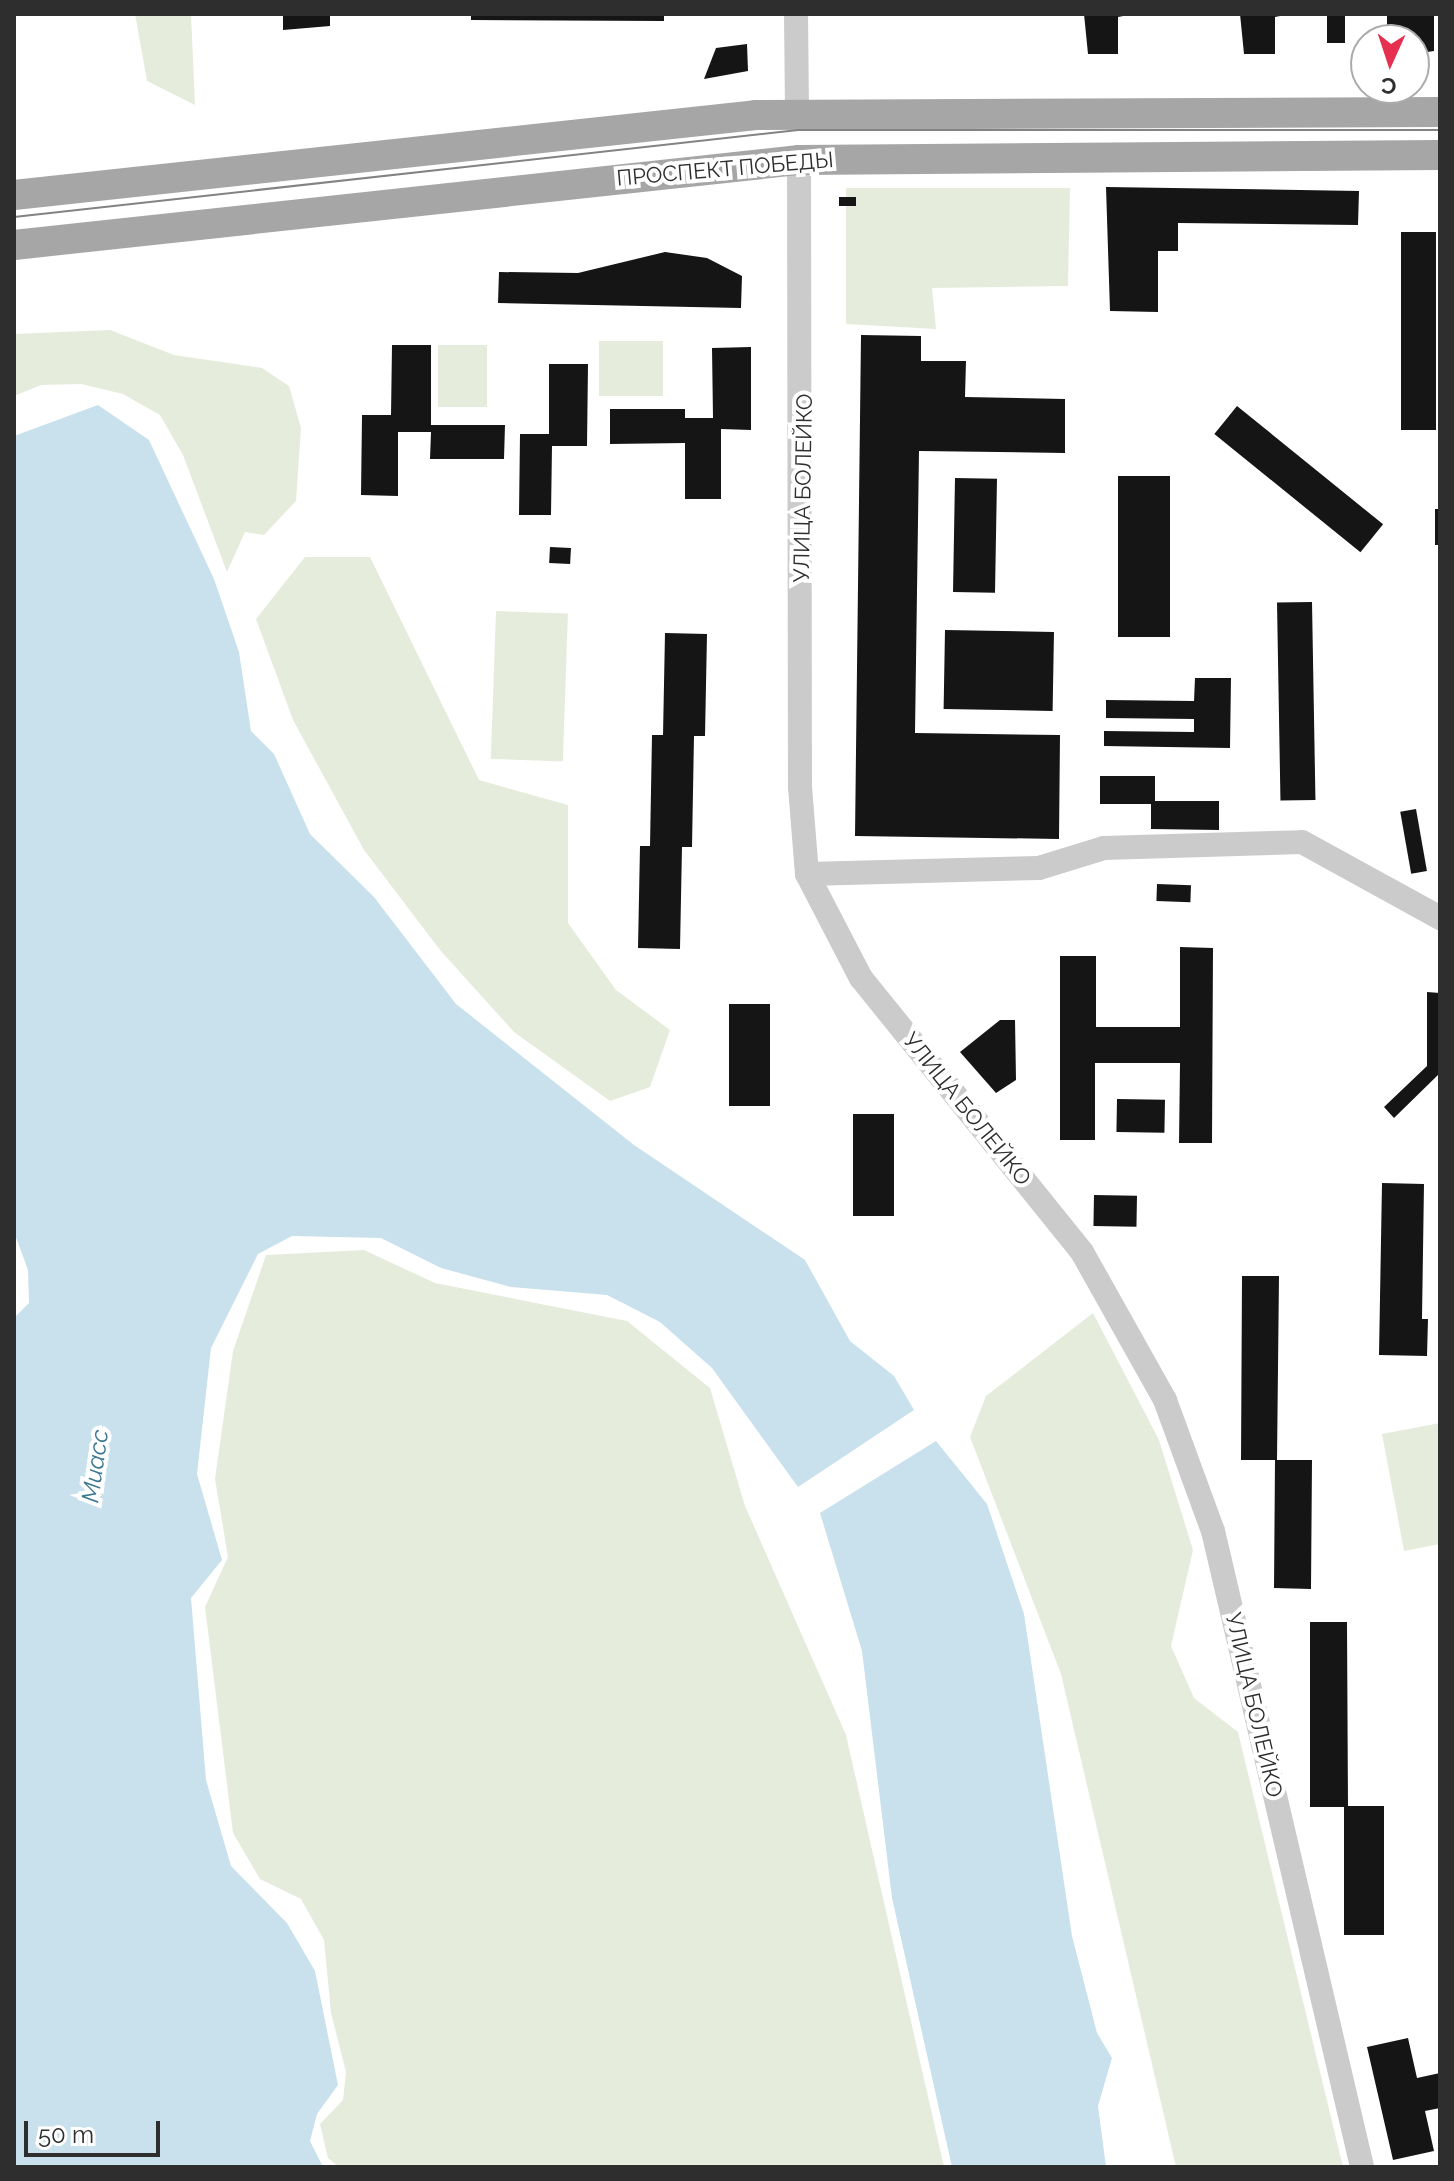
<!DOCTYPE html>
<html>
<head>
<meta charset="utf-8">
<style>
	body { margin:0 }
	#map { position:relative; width:1454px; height:2181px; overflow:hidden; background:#fff; font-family:Raleway,sans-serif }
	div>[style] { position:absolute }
	.green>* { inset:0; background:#e6ecdc; transform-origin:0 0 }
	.water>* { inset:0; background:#c8e1ec }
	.building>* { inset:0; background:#151515; transform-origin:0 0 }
	.minor>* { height:24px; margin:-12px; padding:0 12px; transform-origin:12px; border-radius:12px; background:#cbcbcb }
	.major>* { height:30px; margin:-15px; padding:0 15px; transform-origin:15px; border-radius:15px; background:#a6a6a6 }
	.tram>* { height:2px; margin:-1px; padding:0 1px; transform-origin:1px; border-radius:1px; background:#838383 }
	span { translate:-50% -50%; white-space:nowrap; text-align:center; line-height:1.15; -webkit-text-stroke:8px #fff; paint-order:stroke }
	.street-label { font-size:22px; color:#2e2e2e }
	.water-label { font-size:24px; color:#3c7891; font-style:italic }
	.frame { position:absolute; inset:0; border:16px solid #2e2e2e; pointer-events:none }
	.north { position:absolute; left:1350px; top:24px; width:80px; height:80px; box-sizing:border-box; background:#fff; border:2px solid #ababab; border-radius:50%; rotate:183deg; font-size:22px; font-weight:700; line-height:32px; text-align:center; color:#2e2e2e }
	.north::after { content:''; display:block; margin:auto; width:28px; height:36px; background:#e63050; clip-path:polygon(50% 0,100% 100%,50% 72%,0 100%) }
	.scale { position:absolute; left:24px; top:2121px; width:136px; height:36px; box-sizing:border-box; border:4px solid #2e2e2e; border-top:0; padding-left:10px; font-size:24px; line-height:28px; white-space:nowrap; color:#2e2e2e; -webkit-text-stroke:6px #fff; paint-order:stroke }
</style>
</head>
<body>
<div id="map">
	<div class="green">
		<i style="clip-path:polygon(135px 14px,191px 14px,195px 105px,147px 81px)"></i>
		<i style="clip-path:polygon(846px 188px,1070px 188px,1068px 286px,932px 288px,936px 329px,846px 324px)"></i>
		<i style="clip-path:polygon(110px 330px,174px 355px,262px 368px,289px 386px,301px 428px,296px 501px,264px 535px,245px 532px,227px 572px,183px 455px,160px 415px,123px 394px,81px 384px,41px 385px,14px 396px,14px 334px)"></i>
		<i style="left:599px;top:341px;width:64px;height:55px"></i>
		<i style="left:438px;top:345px;width:49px;height:62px"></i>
		<i style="clip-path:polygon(305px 557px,370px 557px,479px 780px,568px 805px,568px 923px,616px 990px,670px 1030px,650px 1087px,610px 1101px,514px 1032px,440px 950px,364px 850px,293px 720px,256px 619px)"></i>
		<i style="left:496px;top:611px;width:72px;height:148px;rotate:2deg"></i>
		<i style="clip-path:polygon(364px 1250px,435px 1283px,627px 1321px,710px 1388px,745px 1506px,846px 1735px,944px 2167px,339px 2167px,328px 2158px,320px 2124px,343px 2100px,346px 2072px,331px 2013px,324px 1940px,301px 1899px,260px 1879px,233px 1833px,205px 1607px,228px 1557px,215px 1479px,233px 1351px,266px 1255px)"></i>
		<i style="clip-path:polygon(1093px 1313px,1159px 1440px,1193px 1550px,1171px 1646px,1194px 1698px,1238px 1732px,1343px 2167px,1176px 2167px,1061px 1674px,970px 1437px,986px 1396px)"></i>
		<i style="clip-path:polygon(1440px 1423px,1440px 1544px,1404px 1551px,1382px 1434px)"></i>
	</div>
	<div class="water">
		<i style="clip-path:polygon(98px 405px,149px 440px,214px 579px,239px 652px,251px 731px,274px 754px,310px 834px,374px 897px,456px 1004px,634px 1145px,805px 1260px,850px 1341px,894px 1376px,914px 1410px,798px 1487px,712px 1368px,660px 1322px,607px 1295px,511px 1287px,441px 1268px,381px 1238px,292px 1236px,258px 1254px,211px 1348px,197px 1474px,222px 1560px,191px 1598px,206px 1780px,231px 1866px,287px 1923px,315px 1971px,338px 2085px,317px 2114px,310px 2141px,323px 2167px,14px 2167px,14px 1318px,29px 1303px,28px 1270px,14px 1232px,14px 436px)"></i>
		<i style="clip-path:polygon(936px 1441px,987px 1504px,1024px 1614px,1072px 1936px,1097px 2033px,1112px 2058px,1098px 2106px,1106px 2167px,952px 2167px,892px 1898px,862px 1651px,820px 1513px)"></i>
	</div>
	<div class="building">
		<i style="clip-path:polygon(283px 14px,330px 14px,330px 26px,283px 30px)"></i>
		<i style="clip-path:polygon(471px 14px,664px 14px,664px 21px,471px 20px)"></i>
		<i style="clip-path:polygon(1084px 14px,1134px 14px,1118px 17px,1118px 54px,1088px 54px)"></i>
		<i style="clip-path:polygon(1240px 14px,1290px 14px,1275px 17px,1275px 54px,1244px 54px)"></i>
		<i style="left:1327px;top:14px;width:18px;height:29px"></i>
		<i style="clip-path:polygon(1387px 14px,1434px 14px,1434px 51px,1414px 54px,1414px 40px,1387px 40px)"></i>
		<i style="clip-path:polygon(747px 44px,748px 71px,704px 79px,716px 48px)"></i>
		<i style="clip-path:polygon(1106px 187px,1359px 191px,1358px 225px,1178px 223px,1178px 251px,1158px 251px,1158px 312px,1110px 311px)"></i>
		<i style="left:839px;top:197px;width:17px;height:9px"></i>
		<i style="left:1401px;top:232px;width:35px;height:198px"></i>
		<i style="clip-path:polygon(665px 252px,707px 258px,742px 276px,741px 308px,498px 303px,499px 272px,578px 273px)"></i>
		<i style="clip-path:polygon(861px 335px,921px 336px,921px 361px,966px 361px,965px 397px,1065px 399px,1065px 453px,919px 451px,915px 733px,1060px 735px,1059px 839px,855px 836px)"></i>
		<i style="clip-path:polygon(392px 345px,431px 345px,431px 425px,505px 425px,504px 459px,430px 459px,431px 432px,398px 432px,398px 496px,361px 495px,362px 415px,391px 415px)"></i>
		<i style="clip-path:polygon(751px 347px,751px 430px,721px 429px,721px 499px,685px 499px,685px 443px,610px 444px,610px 409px,685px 409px,685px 418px,713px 418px,712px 348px)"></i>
		<i style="clip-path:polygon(549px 364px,588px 364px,587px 446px,552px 446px,551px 515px,519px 515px,520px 434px,549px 434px)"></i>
		<i style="left:1237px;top:406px;width:188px;height:36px;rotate:39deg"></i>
		<i style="left:1170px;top:476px;width:161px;height:52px;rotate:90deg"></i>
		<i style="left:955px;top:478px;width:42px;height:114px;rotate:1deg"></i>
		<i style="left:1435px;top:509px;width:5px;height:36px"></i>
		<i style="left:550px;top:547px;width:21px;height:16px;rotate:3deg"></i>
		<i style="left:1312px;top:602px;width:198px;height:35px;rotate:89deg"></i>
		<i style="left:945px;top:630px;width:109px;height:79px;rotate:1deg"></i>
		<i style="clip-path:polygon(665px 633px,707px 634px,705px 736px,694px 736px,692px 847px,682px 847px,680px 949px,638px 948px,640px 846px,650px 846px,652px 735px,663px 735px)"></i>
		<i style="clip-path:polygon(1195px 678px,1231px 678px,1230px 748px,1104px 746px,1104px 731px,1194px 732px,1194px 719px,1106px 718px,1106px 700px,1194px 701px)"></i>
		<i style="clip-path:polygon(1100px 776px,1155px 776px,1155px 801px,1219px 801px,1219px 830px,1151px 829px,1151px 804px,1100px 804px)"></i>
		<i style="left:1416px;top:809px;width:63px;height:16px;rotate:80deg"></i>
		<i style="left:1157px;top:884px;width:34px;height:17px;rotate:2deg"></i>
		<i style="clip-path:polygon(1180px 947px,1213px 948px,1212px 1143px,1179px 1143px,1180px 1063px,1095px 1063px,1095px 1140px,1060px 1140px,1060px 956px,1096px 956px,1096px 1027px,1180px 1027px)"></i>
		<i style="clip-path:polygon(1427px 992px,1440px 993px,1440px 1073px,1394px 1118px,1384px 1107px,1427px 1066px)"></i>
		<i style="left:729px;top:1004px;width:41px;height:102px"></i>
		<i style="clip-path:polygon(1000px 1020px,1015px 1020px,1016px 1080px,996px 1093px,960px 1052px)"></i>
		<i style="left:1117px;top:1099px;width:48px;height:33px;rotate:1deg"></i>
		<i style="left:853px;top:1114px;width:41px;height:102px"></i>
		<i style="clip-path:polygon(1382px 1183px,1424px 1184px,1422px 1319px,1428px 1319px,1427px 1356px,1379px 1355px)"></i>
		<i style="left:1094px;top:1195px;width:43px;height:31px;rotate:1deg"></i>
		<i style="clip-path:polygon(1242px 1276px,1279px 1276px,1277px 1460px,1312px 1460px,1311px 1589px,1274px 1588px,1275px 1460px,1241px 1460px)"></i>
		<i style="clip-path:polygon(1310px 1622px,1347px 1622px,1348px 1806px,1384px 1806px,1384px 1935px,1344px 1935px,1344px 1807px,1310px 1807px)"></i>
		<i style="clip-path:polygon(1408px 2038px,1417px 2078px,1440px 2073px,1440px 2108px,1425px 2111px,1434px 2151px,1393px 2160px,1367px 2047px)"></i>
	</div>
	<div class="minor">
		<i style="left:796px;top:14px;width:98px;rotate:89.4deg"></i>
		<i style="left:799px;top:160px;width:627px;rotate:89.91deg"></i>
		<i style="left:800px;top:787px;width:87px;rotate:85.4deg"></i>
		<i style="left:807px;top:874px;width:117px;rotate:62.6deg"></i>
		<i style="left:861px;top:978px;width:352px;rotate:51.1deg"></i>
		<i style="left:1082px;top:1252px;width:170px;rotate:60.7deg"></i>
		<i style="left:1165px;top:1400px;width:140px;rotate:69.9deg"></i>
		<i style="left:1213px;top:1531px;width:653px;rotate:76.81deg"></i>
		<i style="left:807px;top:874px;width:232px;rotate:-1.5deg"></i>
		<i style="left:1039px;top:868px;width:68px;rotate:-17.1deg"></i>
		<i style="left:1104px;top:848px;width:198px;rotate:-1.7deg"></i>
		<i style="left:1302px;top:842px;width:158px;rotate:28.8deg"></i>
	</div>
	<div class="major">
		<i style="left:14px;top:195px;width:746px;rotate:-6.15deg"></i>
		<i style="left:756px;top:115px;width:684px;rotate:-0.25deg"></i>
		<i style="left:14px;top:245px;width:790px;rotate:-6.18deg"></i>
		<i style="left:799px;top:160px;width:641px;rotate:-0.45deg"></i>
	</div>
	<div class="tram">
		<i style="left:14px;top:217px;width:789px;rotate:-6.33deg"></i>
		<i style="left:798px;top:130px;width:642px"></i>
	</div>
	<div class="street-label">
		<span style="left:725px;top:169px;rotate:-5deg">ПРОСПЕКТ ПОБЕДЫ</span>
		<span style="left:803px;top:488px;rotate:-89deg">УЛИЦА БОЛЕЙКО</span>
		<span style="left:967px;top:1109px;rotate:51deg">УЛИЦА БОЛЕЙКО</span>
		<span style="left:1254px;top:1705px;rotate:77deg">УЛИЦА БОЛЕЙКО</span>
	</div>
	<div class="water-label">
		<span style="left:95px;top:1466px;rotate:-82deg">Миасс</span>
	</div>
	<div class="frame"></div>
	<div class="north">С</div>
	<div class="scale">50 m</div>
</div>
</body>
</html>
